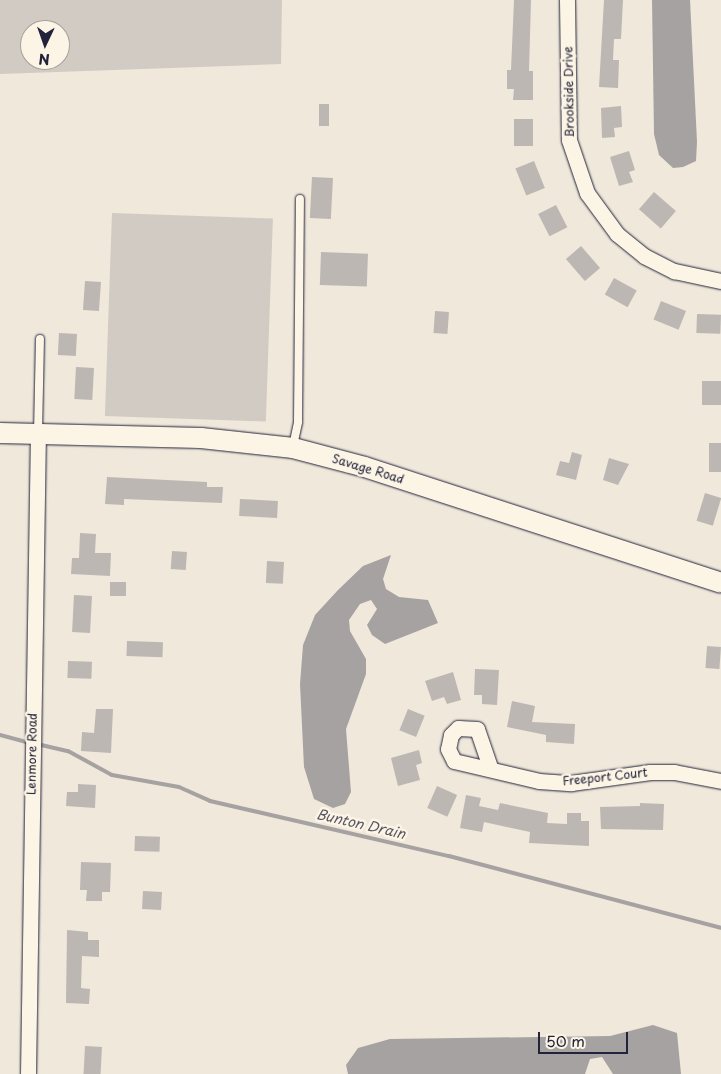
<!DOCTYPE html>
<html>
<head>
<meta charset="utf-8">
<style>
	body { margin:0 }
	#map { position:relative; width:721px; height:1074px; overflow:hidden; background:#efe8db; font-family:"Playpen Sans",sans-serif }
	div>[style] { position:absolute }
	.green>* { inset:0; background:#d1cbc3; transform-origin:0 0 }
	.water>* { inset:0; background:#a6a2a2 }
	.stream>* { height:4px; margin:-2px; padding:0 2px; transform-origin:2px; border-radius:2px; background:#a6a2a2 }
	.building>* { inset:0; background:#bcb7b3; transform-origin:0 0 }
	.roads { filter:drop-shadow(0 0 1px #22223b) drop-shadow(0 0 1px #22223b) }
	.lane>* { height:8px; margin:-4px; padding:0 4px; transform-origin:4px; border-radius:4px; background:#fcf5e5 }
	.street>* { height:15px; margin:-7.5px; padding:0 7.5px; transform-origin:7.5px; border-radius:7.5px; background:#fcf5e5 }
	.secondary>* { height:20px; margin:-10px; padding:0 10px; transform-origin:10px; border-radius:10px; background:#fcf5e5 }
	span { translate:-50% -50%; white-space:nowrap; text-align:center; line-height:1.15; -webkit-text-stroke:5px #fcf5e5; paint-order:stroke }
	.street-label { font-size:12px; color:#22223b }
	.water-label { font-size:14px; color:#575564; font-style:italic }
	.north { position:absolute; left:20px; top:20px; width:50px; height:50px; box-sizing:border-box; background:#fcf5e5; border:1px solid #a5a1a1; border-radius:50%; rotate:183deg; font-size:14px; font-weight:700; line-height:20px; text-align:center; color:#22223b }
	.north::after { content:''; display:block; margin:auto; width:18px; height:22px; background:#22223b; clip-path:polygon(50% 0,100% 100%,50% 72%,0 100%) }
	.scale { position:absolute; left:538px; top:1032px; width:90px; height:22px; box-sizing:border-box; border:2px solid #22223b; border-top:0; padding-left:6px; font-size:15px; line-height:18px; white-space:nowrap; color:#22223b; -webkit-text-stroke:4px #fcf5e5; paint-order:stroke }
</style>
</head>
<body>
<div id="map">
	<div class="green">
		<i style="clip-path:polygon(evenodd,0 0,282px 0,281px 64px,0 74px,0 0,30px 30px,60px 30px,60px 60px,30px 60px,30px 30px)"></i>
		<i style="left:112px;top:213px;width:161px;height:203px;rotate:2deg"></i>
	</div>
	<div class="water">
		<i style="clip-path:polygon(652px 0,690px 0,697px 142px,696px 161px,683px 167px,673px 168px,659px 155px,654px 134px)"></i>
		<i style="clip-path:polygon(391px 555px,383px 579px,386px 589px,399px 597px,428px 600px,438px 623px,385px 644px,372px 635px,367px 625px,377px 609px,371px 600px,360px 604px,349px 620px,350px 631px,366px 659px,366px 674px,346px 729px,351px 792px,345px 804px,333px 808px,314px 799px,304px 767px,300px 684px,303px 645px,315px 615px,338px 590px,363px 566px)"></i>
		<i style="clip-path:polygon(653px 1025px,677px 1033px,681px 1074px,613px 1074px,602px 1057px,590px 1059px,585px 1074px,348px 1074px,346px 1065px,358px 1048px,390px 1039px,610px 1036px)"></i>
	</div>
	<div class="stream">
		<i style="left:0;top:735px;width:31px;rotate:15deg"></i>
		<i style="left:37px;top:744px;width:32px;rotate:13deg"></i>
		<i style="left:68px;top:751px;width:50px;rotate:28.6deg"></i>
		<i style="left:112px;top:775px;width:68px;rotate:10.2deg"></i>
		<i style="left:179px;top:787px;width:34px;rotate:24deg"></i>
		<i style="left:210px;top:801px;width:245px;rotate:13deg"></i>
		<i style="left:449px;top:856px;width:281px;rotate:14.8deg"></i>
	</div>
	<div class="building">
		<i style="clip-path:polygon(514px 0,531px 0,529px 71px,533px 71px,533px 100px,513px 100px,514px 89px,507px 89px,507px 70px,511px 70px)"></i>
		<i style="clip-path:polygon(604px 0,623px 0,621px 39px,614px 39px,613px 60px,619px 60px,618px 88px,599px 87px)"></i>
		<i style="left:319px;top:104px;width:10px;height:22px"></i>
		<i style="clip-path:polygon(621px 106px,622px 127px,614px 128px,615px 137px,602px 138px,601px 108px)"></i>
		<i style="left:514px;top:119px;width:19px;height:27px"></i>
		<i style="clip-path:polygon(629px 151px,635px 170px,629px 172px,633px 182px,619px 186px,610px 157px)"></i>
		<i style="left:534px;top:161px;width:29px;height:20px;rotate:68deg"></i>
		<i style="left:312px;top:177px;width:21px;height:41px;rotate:3deg"></i>
		<i style="left:654px;top:192px;width:29px;height:23px;rotate:41deg"></i>
		<i style="left:556px;top:205px;width:25px;height:20px;rotate:63deg"></i>
		<i style="left:581px;top:246px;width:29px;height:20px;rotate:49deg"></i>
		<i style="left:321px;top:252px;width:47px;height:33px;rotate:2deg"></i>
		<i style="left:614px;top:278px;width:26px;height:19px;rotate:29deg"></i>
		<i style="left:85px;top:281px;width:16px;height:29px;rotate:4deg"></i>
		<i style="left:661px;top:301px;width:27px;height:20px;rotate:22deg"></i>
		<i style="left:435px;top:311px;width:14px;height:22px;rotate:4deg"></i>
		<i style="left:697px;top:314px;width:24px;height:19px;rotate:2deg"></i>
		<i style="left:59px;top:333px;width:18px;height:22px;rotate:3deg"></i>
		<i style="left:76px;top:367px;width:18px;height:32px;rotate:3deg"></i>
		<i style="left:702px;top:381px;width:19px;height:24px"></i>
		<i style="left:709px;top:443px;width:12px;height:29px"></i>
		<i style="clip-path:polygon(572px 452px,582px 455px,576px 480px,556px 475px,560px 461px,569px 463px)"></i>
		<i style="clip-path:polygon(609px 458px,629px 464px,618px 485px,603px 480px)"></i>
		<i style="clip-path:polygon(107px 477px,207px 482px,207px 487px,223px 487px,222px 503px,124px 499px,124px 505px,105px 504px)"></i>
		<i style="left:705px;top:493px;width:17px;height:29px;rotate:17deg"></i>
		<i style="left:240px;top:499px;width:38px;height:17px;rotate:3deg"></i>
		<i style="clip-path:polygon(80px 533px,96px 534px,95px 553px,111px 553px,110px 576px,71px 574px,72px 558px,79px 558px)"></i>
		<i style="left:172px;top:551px;width:15px;height:18px;rotate:4deg"></i>
		<i style="left:267px;top:561px;width:17px;height:22px;rotate:3deg"></i>
		<i style="left:110px;top:582px;width:16px;height:14px"></i>
		<i style="left:74px;top:595px;width:18px;height:37px;rotate:3deg"></i>
		<i style="left:127px;top:641px;width:36px;height:15px;rotate:2deg"></i>
		<i style="left:707px;top:646px;width:14px;height:22px;rotate:4deg"></i>
		<i style="left:68px;top:661px;width:24px;height:17px;rotate:2deg"></i>
		<i style="clip-path:polygon(475px 669px,499px 670px,497px 705px,482px 704px,482px 695px,474px 695px)"></i>
		<i style="clip-path:polygon(453px 672px,461px 700px,447px 704px,444px 697px,432px 701px,425px 681px)"></i>
		<i style="clip-path:polygon(512px 701px,535px 706px,532px 722px,575px 724px,574px 744px,546px 742px,546px 735px,507px 727px)"></i>
		<i style="clip-path:polygon(96px 709px,113px 709px,111px 753px,81px 751px,82px 732px,94px 733px)"></i>
		<i style="left:408px;top:709px;width:18px;height:23px;rotate:22deg"></i>
		<i style="clip-path:polygon(419px 750px,422px 763px,416px 765px,420px 780px,398px 786px,391px 758px)"></i>
		<i style="clip-path:polygon(78px 784px,96px 785px,95px 808px,66px 806px,67px 792px,78px 792px)"></i>
		<i style="left:437px;top:786px;width:22px;height:24px;rotate:24deg"></i>
		<i style="clip-path:polygon(466px 795px,481px 798px,479px 806px,498px 810px,500px 803px,548px 813px,547px 823px,567px 824px,567px 813px,581px 813px,581px 821px,589px 821px,589px 846px,529px 843px,530px 832px,484px 822px,482px 832px,460px 828px)"></i>
		<i style="clip-path:polygon(640px 803px,664px 804px,663px 830px,601px 829px,600px 807px,640px 806px)"></i>
		<i style="left:135px;top:836px;width:25px;height:15px;rotate:2deg"></i>
		<i style="clip-path:polygon(81px 862px,111px 863px,110px 892px,102px 892px,102px 901px,86px 901px,87px 890px,80px 890px)"></i>
		<i style="left:143px;top:891px;width:19px;height:18px;rotate:3deg"></i>
		<i style="clip-path:polygon(67px 930px,88px 932px,88px 940px,99px 940px,99px 957px,82px 956px,81px 988px,90px 989px,89px 1004px,66px 1003px)"></i>
		<i style="left:85px;top:1046px;width:17px;height:28px;rotate:3deg"></i>
	</div>
	<div class="roads">
		<div class="lane">
			<i style="left:38px;top:433px;width:94px;rotate:-88.8deg"></i>
			<i style="left:293px;top:446px;width:25px;rotate:-78deg"></i>
			<i style="left:298px;top:422px;width:223px;rotate:-89.5deg"></i>
		</div>
		<div class="street">
			<i style="left:567px;top:0;width:140px;rotate:89.2deg"></i>
			<i style="left:569px;top:140px;width:56px;rotate:71.2deg"></i>
			<i style="left:587px;top:193px;width:51px;rotate:53.8deg"></i>
			<i style="left:617px;top:234px;width:35px;rotate:39deg"></i>
			<i style="left:644px;top:256px;width:34px;rotate:27deg"></i>
			<i style="left:674px;top:271px;width:48px;rotate:12deg"></i>
			<i style="left:490px;top:767px;width:40px;rotate:-108.9deg"></i>
			<i style="left:477px;top:729px;width:19px;rotate:-177deg"></i>
			<i style="left:458px;top:728px;width:10px;rotate:135deg"></i>
			<i style="left:451px;top:735px;width:14px;rotate:102deg"></i>
			<i style="left:448px;top:749px;width:13px;rotate:63deg"></i>
			<i style="left:454px;top:761px;width:87px;rotate:13.2deg"></i>
			<i style="left:539px;top:781px;width:32px;rotate:4deg"></i>
			<i style="left:571px;top:783px;width:80px;rotate:-7.9deg"></i>
			<i style="left:650px;top:772px;width:24px"></i>
			<i style="left:674px;top:772px;width:48px;rotate:10.8deg"></i>
			<i style="left:28px;top:1074px;width:641px;rotate:-89.11deg"></i>
		</div>
		<div class="secondary">
			<i style="left:0;top:433px;width:201px;rotate:1.4deg"></i>
			<i style="left:201px;top:438px;width:93px;rotate:6.2deg"></i>
			<i style="left:293px;top:448px;width:74px;rotate:14.8deg"></i>
			<i style="left:365px;top:467px;width:374px;rotate:18deg"></i>
		</div>
	</div>
	<div class="street-label">
		<span style="left:569px;top:92px;rotate:-91deg">Brookside Drive</span>
		<span style="left:368px;top:469px;rotate:17deg">Savage Road</span>
		<span style="left:32px;top:754px;rotate:-89deg">Lenmore Road</span>
		<span style="left:605px;top:777px;rotate:-6deg">Freeport Court</span>
	</div>
	<div class="water-label">
		<span style="left:361px;top:824px;rotate:13deg">Bunton Drain</span>
	</div>
	<div class="north">N</div>
	<div class="scale">50 m</div>
</div>
</body>
</html>
